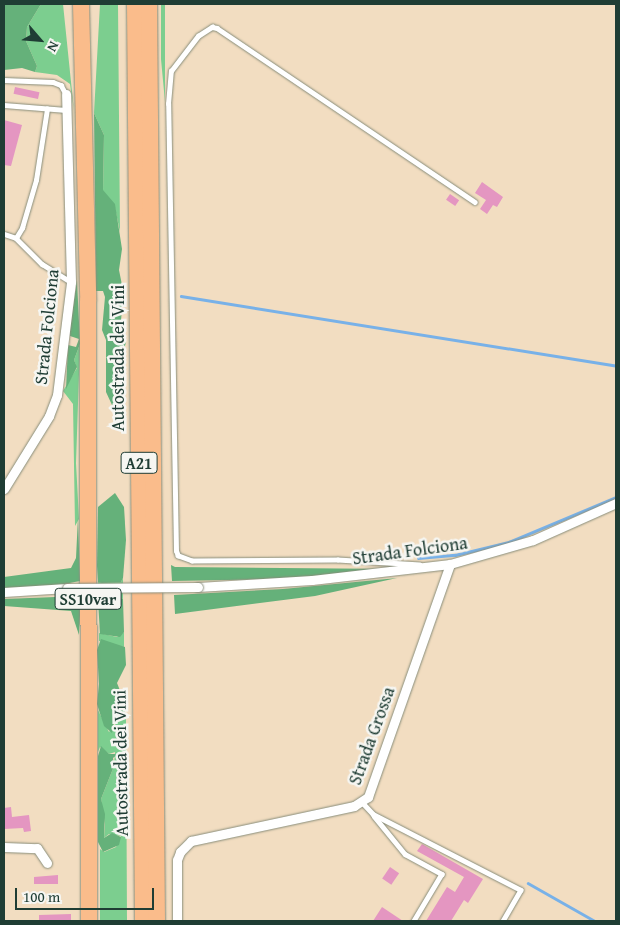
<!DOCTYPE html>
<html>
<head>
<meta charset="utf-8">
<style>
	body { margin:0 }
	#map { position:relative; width:620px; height:925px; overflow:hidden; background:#f2ddc1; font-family:"Gentium Book Plus",serif }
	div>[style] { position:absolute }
	.green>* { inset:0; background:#7cce8f }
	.forest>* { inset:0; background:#65b17a }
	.stream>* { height:2.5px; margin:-1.25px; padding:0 1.25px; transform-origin:1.25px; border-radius:1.25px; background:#78b1e8 }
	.building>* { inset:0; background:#e496c1; transform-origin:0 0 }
	.roads { filter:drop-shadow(0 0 1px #888d7a) drop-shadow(0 0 1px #888d7a) }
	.lane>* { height:4.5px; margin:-2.25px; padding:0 2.25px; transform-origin:2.25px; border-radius:2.25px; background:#fff }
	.street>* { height:9px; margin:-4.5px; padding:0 4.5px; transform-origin:4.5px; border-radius:4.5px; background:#fff }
	.highway>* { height:16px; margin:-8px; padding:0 8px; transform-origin:8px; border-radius:8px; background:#fabc8b }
	.bridges { filter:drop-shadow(0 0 1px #888d7a) drop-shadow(0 0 1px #888d7a) }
	.street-bridge>* { height:9px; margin:-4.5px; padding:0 4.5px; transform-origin:4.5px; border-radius:4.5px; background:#fff }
	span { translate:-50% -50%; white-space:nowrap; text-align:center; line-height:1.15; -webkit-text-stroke:5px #f6f6f2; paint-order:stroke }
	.shield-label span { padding:1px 4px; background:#f6f6f2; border:1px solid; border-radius:4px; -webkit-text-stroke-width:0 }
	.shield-label { font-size:16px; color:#1f3d34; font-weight:700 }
	.street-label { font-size:18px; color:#1f3d34 }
	.frame { position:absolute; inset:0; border:5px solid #1f3d34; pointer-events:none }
	.north { position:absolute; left:15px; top:15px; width:50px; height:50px; -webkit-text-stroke:4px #f6f6f2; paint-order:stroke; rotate:117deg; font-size:14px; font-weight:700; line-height:20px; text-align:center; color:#1f3d34 }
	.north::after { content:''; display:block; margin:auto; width:18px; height:22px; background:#1f3d34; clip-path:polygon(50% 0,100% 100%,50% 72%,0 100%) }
	.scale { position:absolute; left:15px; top:888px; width:139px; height:22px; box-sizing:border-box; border:2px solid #1f3d34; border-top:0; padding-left:6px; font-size:15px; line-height:18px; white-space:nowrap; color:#1f3d34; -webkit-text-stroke:4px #f6f6f2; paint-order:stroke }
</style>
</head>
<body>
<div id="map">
	<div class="green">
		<i style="clip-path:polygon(41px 4px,63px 4px,74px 111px,70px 84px,57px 75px,35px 72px,37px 66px,26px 41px,27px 27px)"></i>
		<i style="clip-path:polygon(100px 4px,118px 4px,120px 232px,115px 208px,103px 191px,104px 135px,94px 113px)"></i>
		<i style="clip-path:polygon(161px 4px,165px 4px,165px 102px,161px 59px)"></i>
		<i style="clip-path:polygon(80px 344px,76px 463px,79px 519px,75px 526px,73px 404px,63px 391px,77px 368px,74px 360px)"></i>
		<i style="clip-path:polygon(123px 578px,123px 599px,116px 596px,98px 598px,98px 582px,121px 582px)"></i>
		<i style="clip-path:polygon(124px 632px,124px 647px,99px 641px,99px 633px,117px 637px)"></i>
		<i style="clip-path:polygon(98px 710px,109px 732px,118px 721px,125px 716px,126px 719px,127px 921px,100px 921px,100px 849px,104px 852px,116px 847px,121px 836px,109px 834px,104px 838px,105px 824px,101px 799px,114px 766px,115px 752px,109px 754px,100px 747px,98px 752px)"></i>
	</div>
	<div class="forest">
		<i style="clip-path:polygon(4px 4px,41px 4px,27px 27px,26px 41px,37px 66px,35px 72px,22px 68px,4px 70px)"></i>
		<i style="clip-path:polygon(94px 113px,104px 135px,103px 190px,115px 204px,122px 249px,119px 270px,123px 290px,121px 322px,126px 342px,122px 357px,123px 401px,119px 406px,112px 405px,106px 392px,106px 340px,102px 330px,105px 297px,103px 291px,96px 291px)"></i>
		<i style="clip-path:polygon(77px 280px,80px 344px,74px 360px,77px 367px,66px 389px,68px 345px,76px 347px,79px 339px,70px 336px,70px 327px)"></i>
		<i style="clip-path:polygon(115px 493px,124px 507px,126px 540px,123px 578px,121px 582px,102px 583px,98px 582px,97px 566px,98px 507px)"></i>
		<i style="clip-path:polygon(78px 517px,80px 581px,49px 587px,4px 588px,4px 577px,71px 568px,76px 558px)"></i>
		<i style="clip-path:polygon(171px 565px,175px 567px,395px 569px,285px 579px,172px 581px)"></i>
		<i style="clip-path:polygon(397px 578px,315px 596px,175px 614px,174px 595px,283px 589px)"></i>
		<i style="clip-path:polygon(81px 596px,79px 635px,71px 611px,4px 606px,4px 599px)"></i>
		<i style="clip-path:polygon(116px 596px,123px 599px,124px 632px,120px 637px,100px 634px,98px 600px)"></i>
		<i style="clip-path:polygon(101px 639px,125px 647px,126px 665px,117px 683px,125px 703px,125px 716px,113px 725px,112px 733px,104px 726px,97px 704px,99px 684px,97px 650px)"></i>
		<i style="clip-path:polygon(101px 746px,109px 754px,118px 754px,113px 758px,114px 766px,101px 799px,105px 814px,104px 838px,112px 833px,121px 837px,119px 845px,103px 852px,98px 842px,98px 756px)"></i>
	</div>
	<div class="stream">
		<i style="left:181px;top:296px;width:441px;rotate:9.1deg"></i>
		<i style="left:418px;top:558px;width:37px;rotate:-5deg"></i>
		<i style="left:455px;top:555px;width:56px;rotate:-13.5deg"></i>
		<i style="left:509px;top:542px;width:116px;rotate:-22.8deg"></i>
		<i style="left:528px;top:883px;width:77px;rotate:29.6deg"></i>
	</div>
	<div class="building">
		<i style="left:15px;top:87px;width:25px;height:7px;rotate:12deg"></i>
		<i style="clip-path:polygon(4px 120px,22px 125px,11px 166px,4px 165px)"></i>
		<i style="clip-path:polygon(482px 182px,503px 197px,497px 207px,493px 205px,487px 214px,480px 209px,486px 200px,475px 193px)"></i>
		<i style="left:450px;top:194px;width:11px;height:7px;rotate:34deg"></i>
		<i style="clip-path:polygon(11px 807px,12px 817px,29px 815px,31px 831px,24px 832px,23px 828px,4px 829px,4px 808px)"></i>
		<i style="clip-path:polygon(422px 844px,483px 879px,468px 903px,464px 900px,451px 921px,426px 921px,447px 887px,455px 892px,464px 877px,417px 851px)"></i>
		<i style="left:390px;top:867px;width:11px;height:14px;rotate:34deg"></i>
		<i style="clip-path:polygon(58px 875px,58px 884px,34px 884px,34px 877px)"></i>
		<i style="clip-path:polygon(382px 907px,403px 921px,373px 921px)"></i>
		<i style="clip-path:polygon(71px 914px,71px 921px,39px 921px,39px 915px)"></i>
	</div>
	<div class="roads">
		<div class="lane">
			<i style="left:4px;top:80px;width:49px;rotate:2.3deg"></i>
			<i style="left:53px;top:82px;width:9px;rotate:21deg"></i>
			<i style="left:61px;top:85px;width:10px;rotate:61deg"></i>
			<i style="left:4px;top:105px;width:62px;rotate:4.6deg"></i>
			<i style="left:4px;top:234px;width:13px;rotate:18deg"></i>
			<i style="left:16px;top:238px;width:37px;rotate:45deg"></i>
			<i style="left:42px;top:264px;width:34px;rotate:32deg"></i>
			<i style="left:16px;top:238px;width:12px;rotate:-59deg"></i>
			<i style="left:22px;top:228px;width:50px;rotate:-73.7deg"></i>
			<i style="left:36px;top:180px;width:72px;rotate:-81.2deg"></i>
			<i style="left:420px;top:565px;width:82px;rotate:-176.5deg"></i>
			<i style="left:338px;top:560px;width:146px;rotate:179.6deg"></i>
			<i style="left:192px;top:561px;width:15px;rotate:-160deg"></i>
			<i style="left:178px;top:556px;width:5px;rotate:-112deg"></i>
			<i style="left:176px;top:551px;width:447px;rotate:-91deg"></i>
			<i style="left:168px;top:104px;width:33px;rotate:-85deg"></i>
			<i style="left:171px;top:71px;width:44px;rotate:-52.4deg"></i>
			<i style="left:198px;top:36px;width:17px;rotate:-33deg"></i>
			<i style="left:212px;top:27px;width:5px;rotate:11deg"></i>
			<i style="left:217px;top:28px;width:311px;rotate:34deg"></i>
			<i style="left:362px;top:802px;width:16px;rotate:47deg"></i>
			<i style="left:373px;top:814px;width:166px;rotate:27.2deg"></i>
			<i style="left:521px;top:890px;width:36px;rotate:120deg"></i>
			<i style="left:374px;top:816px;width:49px;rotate:50.8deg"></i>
			<i style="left:405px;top:854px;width:42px;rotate:28.4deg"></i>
			<i style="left:442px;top:874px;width:55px;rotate:120.8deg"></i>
		</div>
		<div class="street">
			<i style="left:4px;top:489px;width:86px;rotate:-58.3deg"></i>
			<i style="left:49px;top:416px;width:22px;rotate:-69deg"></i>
			<i style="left:57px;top:395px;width:114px;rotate:-82.9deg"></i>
			<i style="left:71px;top:282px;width:188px;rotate:-91.5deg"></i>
			<i style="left:198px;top:587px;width:114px;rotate:-3.5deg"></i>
			<i style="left:312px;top:580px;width:139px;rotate:-6.6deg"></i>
			<i style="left:450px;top:564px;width:86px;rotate:-16.1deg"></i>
			<i style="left:533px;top:540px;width:91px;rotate:-24deg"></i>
			<i style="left:4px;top:592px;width:63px;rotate:-3.6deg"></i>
			<i style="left:4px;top:847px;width:33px;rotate:2deg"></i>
			<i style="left:37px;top:848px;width:18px;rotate:56deg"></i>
			<i style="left:177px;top:921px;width:61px;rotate:-90deg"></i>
			<i style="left:177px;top:860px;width:9px;rotate:-69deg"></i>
			<i style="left:180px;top:852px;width:16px;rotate:-45deg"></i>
			<i style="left:191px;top:841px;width:167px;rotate:-12.1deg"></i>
			<i style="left:354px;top:806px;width:17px;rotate:-33deg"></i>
			<i style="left:368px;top:797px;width:247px;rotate:-70.6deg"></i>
		</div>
		<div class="highway">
			<i style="left:81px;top:4px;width:297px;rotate:88.6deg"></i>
			<i style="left:88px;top:301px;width:620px;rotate:89.91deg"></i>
			<i style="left:135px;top:4px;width:917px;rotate:89.5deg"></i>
			<i style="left:149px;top:4px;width:917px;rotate:89.5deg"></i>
		</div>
	</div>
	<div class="bridges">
		<div class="street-bridge">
			<i style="left:67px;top:588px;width:131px;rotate:-0.4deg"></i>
		</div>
	</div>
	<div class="shield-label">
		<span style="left:139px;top:463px">A21</span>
		<span style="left:88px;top:599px">SS10var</span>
	</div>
	<div class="street-label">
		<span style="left:47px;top:327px;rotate:-84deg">Strada Folciona</span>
		<span style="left:118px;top:358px;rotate:-90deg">Autostrada dei Vini</span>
		<span style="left:410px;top:551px;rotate:-8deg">Strada Folciona</span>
		<span style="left:372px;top:736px;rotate:-70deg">Strada Grossa</span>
		<span style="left:121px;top:763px;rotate:-91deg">Autostrada dei Vini</span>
	</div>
	<div class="frame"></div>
	<div class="north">N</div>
	<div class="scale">100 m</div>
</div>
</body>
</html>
